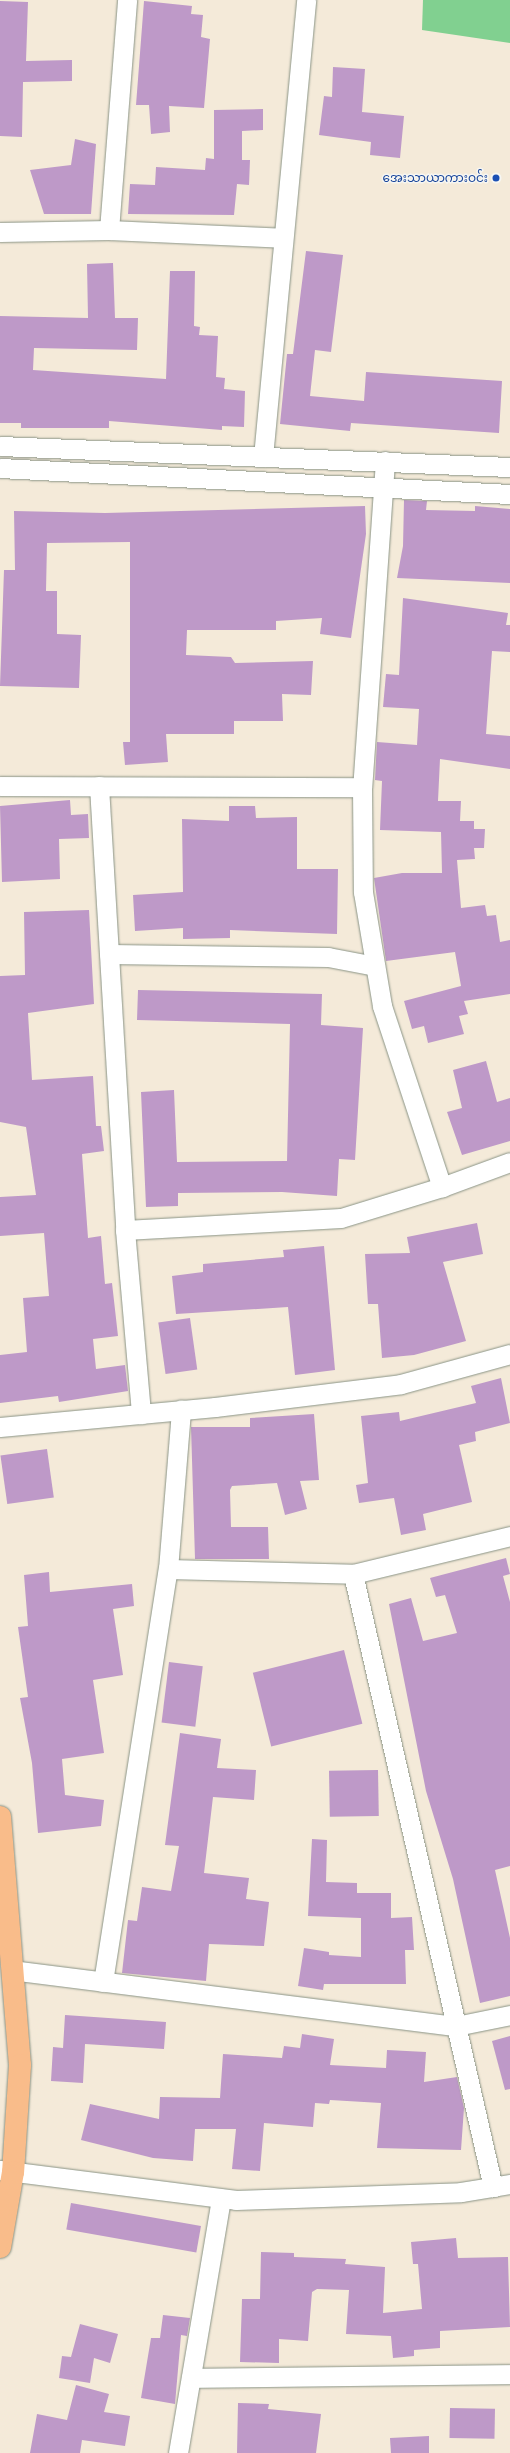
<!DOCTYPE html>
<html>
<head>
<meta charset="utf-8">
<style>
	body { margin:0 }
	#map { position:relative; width:510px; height:2453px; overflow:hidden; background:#f4ead9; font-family:"Libre Caslon Text","Noto Sans Myanmar",serif }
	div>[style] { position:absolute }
	.green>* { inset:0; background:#81d090 }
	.building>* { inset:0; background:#be99c8; transform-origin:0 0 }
	.roads { filter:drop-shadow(0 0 1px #8a9486) drop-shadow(0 0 1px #8a9486) }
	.minor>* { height:19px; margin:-9.5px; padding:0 9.5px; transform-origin:9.5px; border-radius:9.5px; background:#fff }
	.highway>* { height:22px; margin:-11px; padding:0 11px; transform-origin:11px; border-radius:11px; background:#f9bc8a }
	.dots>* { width:11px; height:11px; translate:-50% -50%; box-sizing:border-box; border:2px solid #f6f6f2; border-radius:50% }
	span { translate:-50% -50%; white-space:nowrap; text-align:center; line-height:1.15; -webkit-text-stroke:3px #f6f6f2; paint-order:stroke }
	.transit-label { font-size:12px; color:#164399 }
	.right { translate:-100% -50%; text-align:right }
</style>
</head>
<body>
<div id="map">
	<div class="green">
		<i style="clip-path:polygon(423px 0,510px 0,510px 43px,422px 30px)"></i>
	</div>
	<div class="building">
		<i style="clip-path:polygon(0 1px,28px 2px,26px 61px,72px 60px,72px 81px,23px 82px,22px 137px,0 136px)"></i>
		<i style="clip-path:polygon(144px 1px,192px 6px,191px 14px,203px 15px,201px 37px,210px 39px,204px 108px,169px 106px,170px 132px,151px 134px,149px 105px,136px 105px)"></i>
		<i style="clip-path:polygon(333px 67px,365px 69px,362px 112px,404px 116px,400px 158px,370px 155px,371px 142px,319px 135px,324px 96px,332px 97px)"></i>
		<i style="clip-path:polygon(263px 109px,263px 130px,242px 131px,242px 160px,250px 160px,249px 185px,237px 184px,234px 215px,128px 214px,130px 184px,155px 185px,156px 167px,205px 170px,206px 158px,214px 159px,214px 110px)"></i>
		<i style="clip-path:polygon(75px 139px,96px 144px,91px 214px,44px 214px,30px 170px,71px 165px)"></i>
		<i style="clip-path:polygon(306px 251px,343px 255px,331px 352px,315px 350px,310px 396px,364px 401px,366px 372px,502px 381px,499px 433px,351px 423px,350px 431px,280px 424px,287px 354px,293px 354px)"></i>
		<i style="clip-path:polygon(113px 263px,115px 318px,138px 318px,137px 350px,34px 348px,33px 370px,166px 379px,170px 271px,195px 271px,194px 326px,200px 327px,199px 335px,218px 336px,216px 377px,225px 378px,224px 389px,245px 391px,244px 427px,222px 426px,222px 430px,109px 421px,109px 428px,21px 428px,21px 423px,0 423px,0 316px,88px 318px,87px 264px)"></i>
		<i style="clip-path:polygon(404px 500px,427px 501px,426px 510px,475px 511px,475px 506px,510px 509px,510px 583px,397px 578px,403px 546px)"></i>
		<i style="clip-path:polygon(365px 506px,366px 534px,351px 638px,320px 634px,322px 618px,276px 621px,276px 630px,187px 630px,186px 655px,231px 657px,235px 663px,313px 661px,311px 695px,282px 694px,283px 721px,234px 721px,234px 734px,166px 734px,168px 762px,125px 765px,123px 742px,130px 742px,130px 542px,47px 543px,46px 591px,57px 591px,57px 634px,81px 635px,79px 688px,0 686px,4px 570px,15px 570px,14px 511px,105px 513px)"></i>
		<i style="clip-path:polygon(403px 598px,508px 613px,506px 625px,510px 625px,510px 652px,492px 651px,486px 734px,510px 736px,510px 769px,440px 759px,438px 801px,461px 801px,460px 821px,474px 821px,474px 829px,485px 829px,484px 848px,474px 848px,475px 859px,457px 860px,461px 908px,485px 905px,487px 916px,496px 915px,500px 942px,510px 940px,510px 994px,464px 1001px,468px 1014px,459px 1016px,464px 1034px,428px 1043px,424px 1026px,412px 1029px,404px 1001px,461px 986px,455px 952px,386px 961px,374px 878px,402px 873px,442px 873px,441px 832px,380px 830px,382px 781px,375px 780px,377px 742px,417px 745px,419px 709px,383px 707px,386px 674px,399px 675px)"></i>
		<i style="clip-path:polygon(70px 800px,71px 815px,88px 814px,89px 838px,59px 839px,60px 879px,2px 882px,0 806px)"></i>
		<i style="clip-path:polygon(229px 806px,255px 806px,256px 818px,297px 817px,297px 869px,338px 869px,337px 934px,230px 930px,230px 938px,183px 939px,183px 928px,135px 931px,133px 895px,183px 892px,182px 819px,229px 821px)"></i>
		<i style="clip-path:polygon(89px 910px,94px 1004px,28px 1013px,32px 1080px,93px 1076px,96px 1126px,101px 1126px,104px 1151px,82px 1154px,88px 1238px,101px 1236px,105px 1284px,112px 1283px,118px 1336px,93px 1339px,96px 1369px,125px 1365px,128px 1391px,59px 1402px,58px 1396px,0 1403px,0 1355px,27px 1352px,23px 1298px,49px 1296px,44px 1233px,0 1236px,0 1197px,36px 1195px,26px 1127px,0 1122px,0 976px,25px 975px,24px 912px)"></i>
		<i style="clip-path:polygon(138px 990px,322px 994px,321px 1025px,363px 1028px,355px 1160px,339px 1159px,337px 1196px,282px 1192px,178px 1193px,178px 1206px,146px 1207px,141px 1092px,174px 1090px,177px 1162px,287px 1161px,290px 1024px,137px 1020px)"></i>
		<i style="clip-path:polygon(486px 1061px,497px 1102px,510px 1098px,510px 1141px,462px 1155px,447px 1112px,462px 1108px,453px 1070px)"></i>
		<i style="clip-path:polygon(477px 1223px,483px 1254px,443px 1262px,466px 1341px,414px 1355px,382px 1358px,378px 1304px,368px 1304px,365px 1254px,410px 1253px,407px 1237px)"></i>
		<i style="clip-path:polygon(324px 1246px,335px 1370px,295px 1375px,288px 1307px,176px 1314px,172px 1276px,203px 1272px,203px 1264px,284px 1257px,283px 1250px)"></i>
		<i style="left:190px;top:1318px;width:52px;height:32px;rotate:82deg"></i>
		<i style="clip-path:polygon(501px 1378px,510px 1423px,475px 1432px,476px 1441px,459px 1445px,472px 1502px,423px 1514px,426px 1530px,401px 1535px,394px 1498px,359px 1503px,356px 1485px,368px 1483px,361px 1416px,399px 1412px,400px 1421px,476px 1403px,471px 1386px)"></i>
		<i style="clip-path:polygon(314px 1414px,319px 1480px,300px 1481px,307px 1509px,285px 1515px,277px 1483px,232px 1486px,230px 1490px,231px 1527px,268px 1527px,269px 1559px,195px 1559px,191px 1427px,250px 1427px,250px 1418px)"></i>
		<i style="left:47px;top:1449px;width:49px;height:47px;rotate:82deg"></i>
		<i style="clip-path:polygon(506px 1558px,510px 1574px,503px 1576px,510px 1602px,510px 1866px,495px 1870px,510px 1938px,510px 1996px,480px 2003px,453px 1879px,426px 1791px,389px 1604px,411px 1598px,423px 1641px,457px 1633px,445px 1595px,436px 1597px,430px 1578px)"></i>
		<i style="clip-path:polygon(49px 1572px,50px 1592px,132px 1584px,134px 1606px,113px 1609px,123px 1675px,93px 1680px,104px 1753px,62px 1759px,65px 1795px,104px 1800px,101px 1826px,38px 1833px,32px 1763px,20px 1698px,28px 1697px,18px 1627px,28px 1626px,24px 1575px)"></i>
		<i style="left:344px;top:1650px;width:76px;height:94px;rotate:76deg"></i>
		<i style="left:169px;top:1662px;width:34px;height:61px;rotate:7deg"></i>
		<i style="clip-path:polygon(180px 1733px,221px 1739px,217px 1768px,256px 1770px,254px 1800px,213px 1797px,204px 1873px,249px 1878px,246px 1899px,269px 1902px,264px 1946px,209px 1944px,206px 1981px,122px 1973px,128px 1920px,137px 1921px,142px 1887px,171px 1891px,179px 1846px,165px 1845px)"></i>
		<i style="left:378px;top:1770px;width:46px;height:49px;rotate:89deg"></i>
		<i style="clip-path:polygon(312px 1839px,327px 1840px,326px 1882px,357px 1883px,357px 1893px,391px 1893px,391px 1918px,412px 1917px,414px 1950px,405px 1950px,406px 1984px,324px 1984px,323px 1990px,298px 1986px,304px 1948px,329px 1952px,329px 1955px,361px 1957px,361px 1918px,308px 1916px)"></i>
		<i style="clip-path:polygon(65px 2015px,166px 2022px,164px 2049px,85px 2044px,83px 2083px,51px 2081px,53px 2047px,63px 2048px)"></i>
		<i style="clip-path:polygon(302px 2034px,334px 2039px,330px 2065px,386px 2068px,387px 2050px,426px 2052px,424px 2082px,457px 2077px,464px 2108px,461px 2150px,377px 2148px,381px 2103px,330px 2100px,329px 2104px,315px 2103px,313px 2127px,264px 2123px,260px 2171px,232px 2169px,236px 2129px,195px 2129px,193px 2161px,153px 2158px,81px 2140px,90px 2104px,159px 2119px,160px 2097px,220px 2098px,223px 2054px,282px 2058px,284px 2046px,300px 2048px)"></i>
		<i style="clip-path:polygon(510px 2036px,510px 2089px,505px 2090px,492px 2041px)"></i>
		<i style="left:71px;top:2203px;width:132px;height:27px;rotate:10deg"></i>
		<i style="clip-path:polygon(456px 2238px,458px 2258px,508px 2257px,510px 2327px,440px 2331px,440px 2348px,414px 2350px,414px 2356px,393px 2358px,391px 2336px,346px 2334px,349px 2290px,317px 2289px,312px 2292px,308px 2341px,279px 2339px,279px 2363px,240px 2362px,242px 2299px,260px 2299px,261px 2252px,294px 2253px,294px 2257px,346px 2259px,345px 2264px,385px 2267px,383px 2313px,422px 2309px,418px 2264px,413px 2264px,411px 2242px)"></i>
		<i style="clip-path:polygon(163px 2315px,190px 2318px,187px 2336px,181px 2335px,175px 2404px,141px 2398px,151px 2338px,160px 2338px)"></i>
		<i style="clip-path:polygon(80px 2324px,118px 2334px,110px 2363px,94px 2358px,90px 2383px,59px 2378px,62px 2356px,71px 2357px)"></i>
		<i style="clip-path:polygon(76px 2385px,109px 2394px,104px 2412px,130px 2416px,125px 2446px,82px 2440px,80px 2453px,30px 2453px,37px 2414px,67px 2420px)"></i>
		<i style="clip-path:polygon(238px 2403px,269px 2404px,268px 2409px,321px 2414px,316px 2453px,237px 2453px)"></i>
		<i style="left:450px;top:2408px;width:45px;height:30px;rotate:1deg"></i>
		<i style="clip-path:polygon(429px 2436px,429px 2453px,391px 2453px,390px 2438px)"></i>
	</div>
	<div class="roads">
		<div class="minor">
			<i style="left:109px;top:230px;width:231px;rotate:-85.5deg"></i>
			<i style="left:0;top:232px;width:109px;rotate:-1.1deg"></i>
			<i style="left:109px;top:230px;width:173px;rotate:2.6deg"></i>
			<i style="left:0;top:446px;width:510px;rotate:2.36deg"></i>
			<i style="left:263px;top:457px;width:459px;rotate:-84.6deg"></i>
			<i style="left:385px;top:461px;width:327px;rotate:94deg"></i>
			<i style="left:362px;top:787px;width:105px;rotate:89.5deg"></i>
			<i style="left:363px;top:892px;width:116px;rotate:80.5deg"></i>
			<i style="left:382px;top:1006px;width:191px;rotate:71.7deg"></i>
			<i style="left:0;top:468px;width:511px;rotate:2.92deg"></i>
			<i style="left:0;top:786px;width:362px;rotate:0.2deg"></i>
			<i style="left:99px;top:786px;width:445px;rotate:86.6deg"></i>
			<i style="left:125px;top:1230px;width:185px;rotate:85deg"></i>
			<i style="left:109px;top:954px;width:219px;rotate:0.8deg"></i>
			<i style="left:328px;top:957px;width:48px;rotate:10.8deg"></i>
			<i style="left:125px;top:1230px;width:216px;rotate:-3.2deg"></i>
			<i style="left:341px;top:1218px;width:106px;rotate:-17.1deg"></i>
			<i style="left:442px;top:1187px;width:72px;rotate:-20.2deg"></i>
			<i style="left:0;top:1427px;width:216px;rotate:-5.3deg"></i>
			<i style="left:215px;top:1407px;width:187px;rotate:-7deg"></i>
			<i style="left:401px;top:1384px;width:113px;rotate:-15.4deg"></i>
			<i style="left:168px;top:1569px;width:185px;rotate:1.5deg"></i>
			<i style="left:353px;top:1574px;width:162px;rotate:-13.6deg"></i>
			<i style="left:353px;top:1574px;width:629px;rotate:77.14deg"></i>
			<i style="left:11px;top:1970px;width:449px;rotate:7.2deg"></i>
			<i style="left:456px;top:2026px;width:55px;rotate:-11.5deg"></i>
			<i style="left:103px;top:1982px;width:418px;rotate:-81.1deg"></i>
			<i style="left:168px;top:1569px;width:160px;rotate:-85.3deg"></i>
			<i style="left:0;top:2170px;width:238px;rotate:7.2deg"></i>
			<i style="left:236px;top:2200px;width:225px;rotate:-2deg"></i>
			<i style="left:461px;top:2192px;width:50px;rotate:-9.3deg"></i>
			<i style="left:191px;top:2378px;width:319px;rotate:-0.7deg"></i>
			<i style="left:178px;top:2453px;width:258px;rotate:-80.4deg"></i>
		</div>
		<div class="highway">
			<i style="left:0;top:1817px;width:249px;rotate:85.4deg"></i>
			<i style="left:20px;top:2065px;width:107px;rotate:93.7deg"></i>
			<i style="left:13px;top:2172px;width:76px;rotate:99.8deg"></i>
		</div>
	</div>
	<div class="dots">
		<i style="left:496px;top:178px;background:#1a4fb4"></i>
	</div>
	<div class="transit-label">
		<span class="right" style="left:488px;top:178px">အေးသာယာကားဝင်း</span>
	</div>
</div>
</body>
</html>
